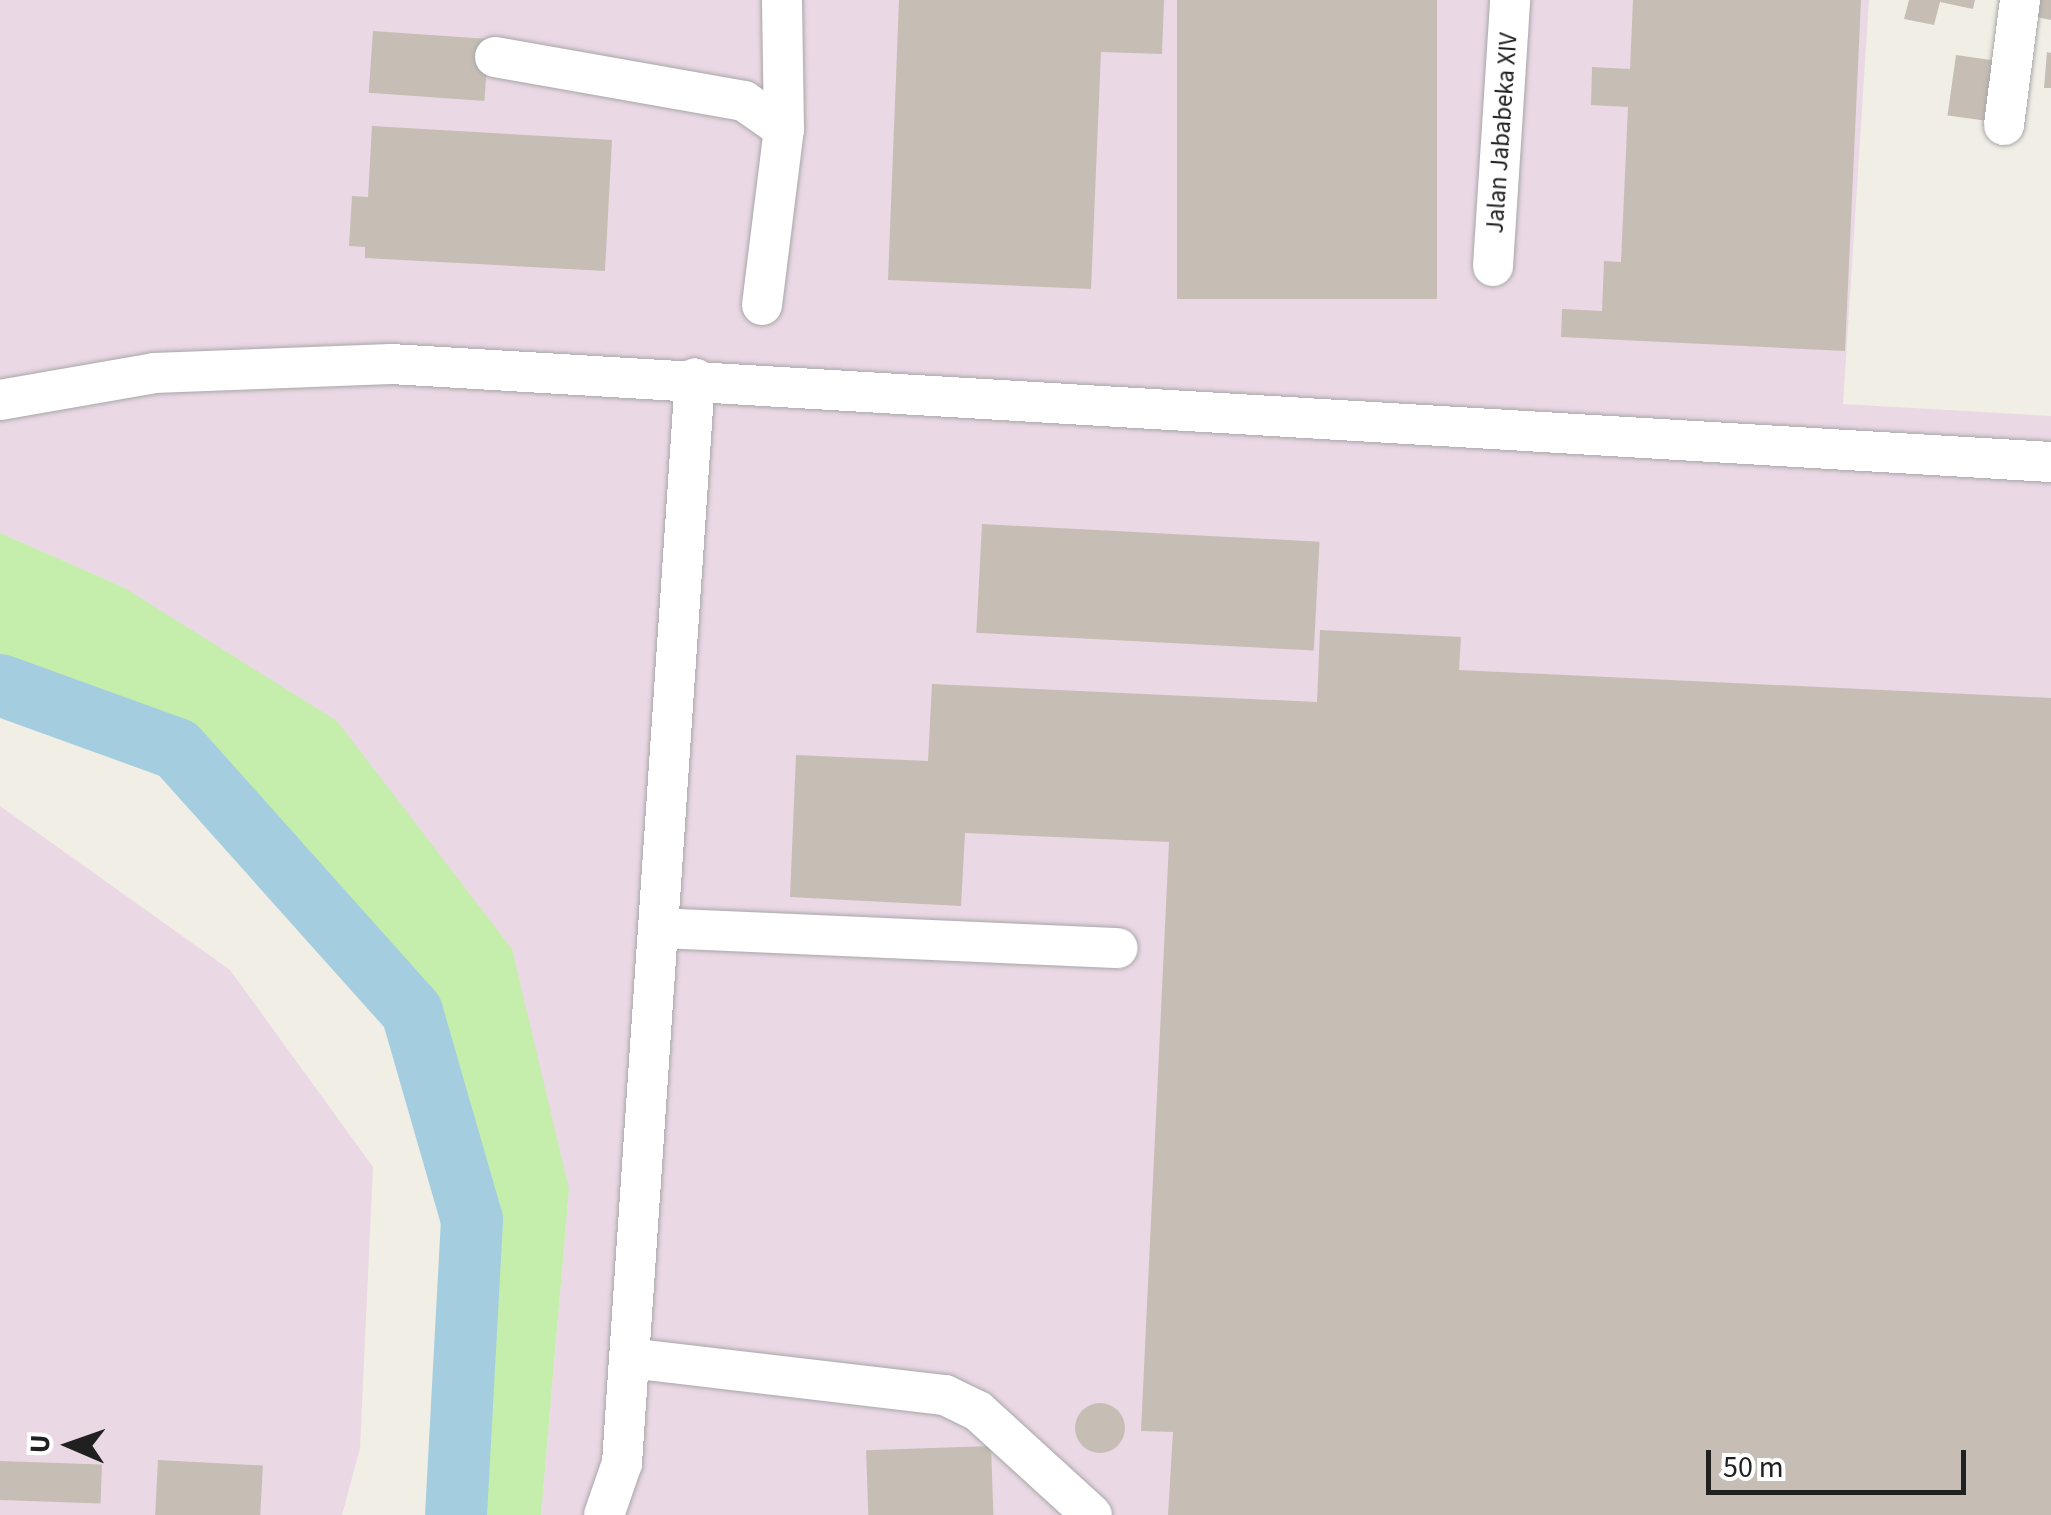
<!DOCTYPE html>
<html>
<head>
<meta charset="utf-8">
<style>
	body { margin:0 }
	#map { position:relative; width:2051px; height:1515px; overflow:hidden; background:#f1eee6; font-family:"Source Sans 3",sans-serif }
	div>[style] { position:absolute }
	.industrial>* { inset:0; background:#ead8e5 }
	.grass>* { inset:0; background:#c5edab }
	.river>* { height:62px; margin:-31px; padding:0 31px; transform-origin:31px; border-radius:31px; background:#a5cde0 }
	.building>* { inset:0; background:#c6beb5; transform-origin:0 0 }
	.round { border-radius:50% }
	.roads { filter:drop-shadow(0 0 2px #a7a7a7) drop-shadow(0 0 2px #a7a7a7) }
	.minor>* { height:40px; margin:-20px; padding:0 20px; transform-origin:20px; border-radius:20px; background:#fff }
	span { translate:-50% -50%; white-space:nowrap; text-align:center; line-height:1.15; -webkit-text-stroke:10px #fff; paint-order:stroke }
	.street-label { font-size:25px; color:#202020 }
	.north { position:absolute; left:20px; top:1395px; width:100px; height:100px; -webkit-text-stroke:8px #fff; paint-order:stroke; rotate:272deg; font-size:28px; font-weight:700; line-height:40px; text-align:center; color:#202020 }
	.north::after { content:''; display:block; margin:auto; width:35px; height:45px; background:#202020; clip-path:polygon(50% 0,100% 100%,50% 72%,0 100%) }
	.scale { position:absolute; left:1706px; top:1450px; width:260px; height:45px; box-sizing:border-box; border:5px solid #202020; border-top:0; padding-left:12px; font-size:30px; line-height:35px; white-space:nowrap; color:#202020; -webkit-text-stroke:8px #fff; paint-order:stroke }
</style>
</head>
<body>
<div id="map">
	<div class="industrial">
		<i style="clip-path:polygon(0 0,1869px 0,1843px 404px,2051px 416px,2051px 1515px,541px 1515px,569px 1189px,123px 587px,0 533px)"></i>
		<i style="clip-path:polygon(0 806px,230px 970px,373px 1167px,360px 1448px,342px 1515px,0 1515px)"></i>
	</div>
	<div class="grass">
		<i style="clip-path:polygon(0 533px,123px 587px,337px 721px,512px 949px,569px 1189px,541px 1515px,456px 1515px,472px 1220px,412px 1012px,177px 749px,0 685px)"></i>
	</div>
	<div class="river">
		<i style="left:0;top:685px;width:188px;rotate:19.9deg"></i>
		<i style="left:177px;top:749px;width:353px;rotate:48.2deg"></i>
		<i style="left:412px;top:1012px;width:216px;rotate:73.9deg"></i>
		<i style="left:472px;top:1220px;width:295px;rotate:93.1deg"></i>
	</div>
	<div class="building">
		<i style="clip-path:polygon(899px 0,1164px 0,1162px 54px,1101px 52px,1091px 289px,888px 280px)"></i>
		<i style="left:1177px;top:0;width:260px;height:299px"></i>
		<i style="clip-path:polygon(1633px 0,1861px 0,1845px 351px,1561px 337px,1562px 309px,1602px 311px,1604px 261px,1621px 262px,1628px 107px,1591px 105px,1592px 67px,1630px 69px)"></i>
		<i style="clip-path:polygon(1909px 0,1975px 0,1973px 9px,1940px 2px,1934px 25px,1904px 19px)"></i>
		<i style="clip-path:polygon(2040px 0,2051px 0,2051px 20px,2037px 17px)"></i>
		<i style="left:373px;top:31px;width:116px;height:62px;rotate:4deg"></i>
		<i style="clip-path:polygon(2047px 52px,2051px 53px,2051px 88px,2044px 88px)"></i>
		<i style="left:1956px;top:55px;width:37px;height:61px;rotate:8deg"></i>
		<i style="clip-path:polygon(372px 126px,612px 140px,605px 271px,365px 258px,365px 247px,349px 246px,352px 196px,368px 197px)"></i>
		<i style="left:982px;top:524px;width:338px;height:109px;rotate:3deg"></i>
		<i style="clip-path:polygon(1320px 630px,1461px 637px,1459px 670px,2051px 698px,2051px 1515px,1168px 1515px,1173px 1432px,1141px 1431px,1169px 842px,965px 833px,961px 906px,790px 897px,796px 755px,928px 761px,932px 684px,1317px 702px)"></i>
		<i class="round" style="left:1075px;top:1403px;width:50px;height:50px"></i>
		<i style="left:991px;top:1446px;width:69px;height:125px;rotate:88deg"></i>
		<i style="left:158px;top:1460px;width:105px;height:55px;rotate:3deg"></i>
		<i style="left:0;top:1461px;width:102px;height:39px;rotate:2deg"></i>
	</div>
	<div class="roads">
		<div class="minor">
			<i style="left:495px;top:57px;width:253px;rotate:10deg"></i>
			<i style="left:744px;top:101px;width:49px;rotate:35deg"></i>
			<i style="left:2004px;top:125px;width:126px;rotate:-82.7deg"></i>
			<i style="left:1493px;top:266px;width:267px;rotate:-86.3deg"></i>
			<i style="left:762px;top:305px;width:177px;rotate:-82.9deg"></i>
			<i style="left:784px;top:129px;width:129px;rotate:-90.9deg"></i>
			<i style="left:0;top:400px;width:156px;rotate:-9.9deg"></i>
			<i style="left:154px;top:373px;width:237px;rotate:-2.2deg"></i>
			<i style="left:391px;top:364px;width:1663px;rotate:3.38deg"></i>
			<i style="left:658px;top:928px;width:460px;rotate:2.5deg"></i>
			<i style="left:629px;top:1358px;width:318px;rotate:6.7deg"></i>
			<i style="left:945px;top:1395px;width:37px;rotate:26deg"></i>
			<i style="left:978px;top:1411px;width:154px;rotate:42.4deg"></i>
			<i style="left:604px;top:1515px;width:55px;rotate:-70.9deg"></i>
			<i style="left:622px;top:1463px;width:1087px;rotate:-86.15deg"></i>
		</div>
	</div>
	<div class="street-label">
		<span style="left:1502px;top:133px;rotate:-86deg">Jalan Jababeka XIV</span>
	</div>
	<div class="north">U</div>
	<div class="scale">50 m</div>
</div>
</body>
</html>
